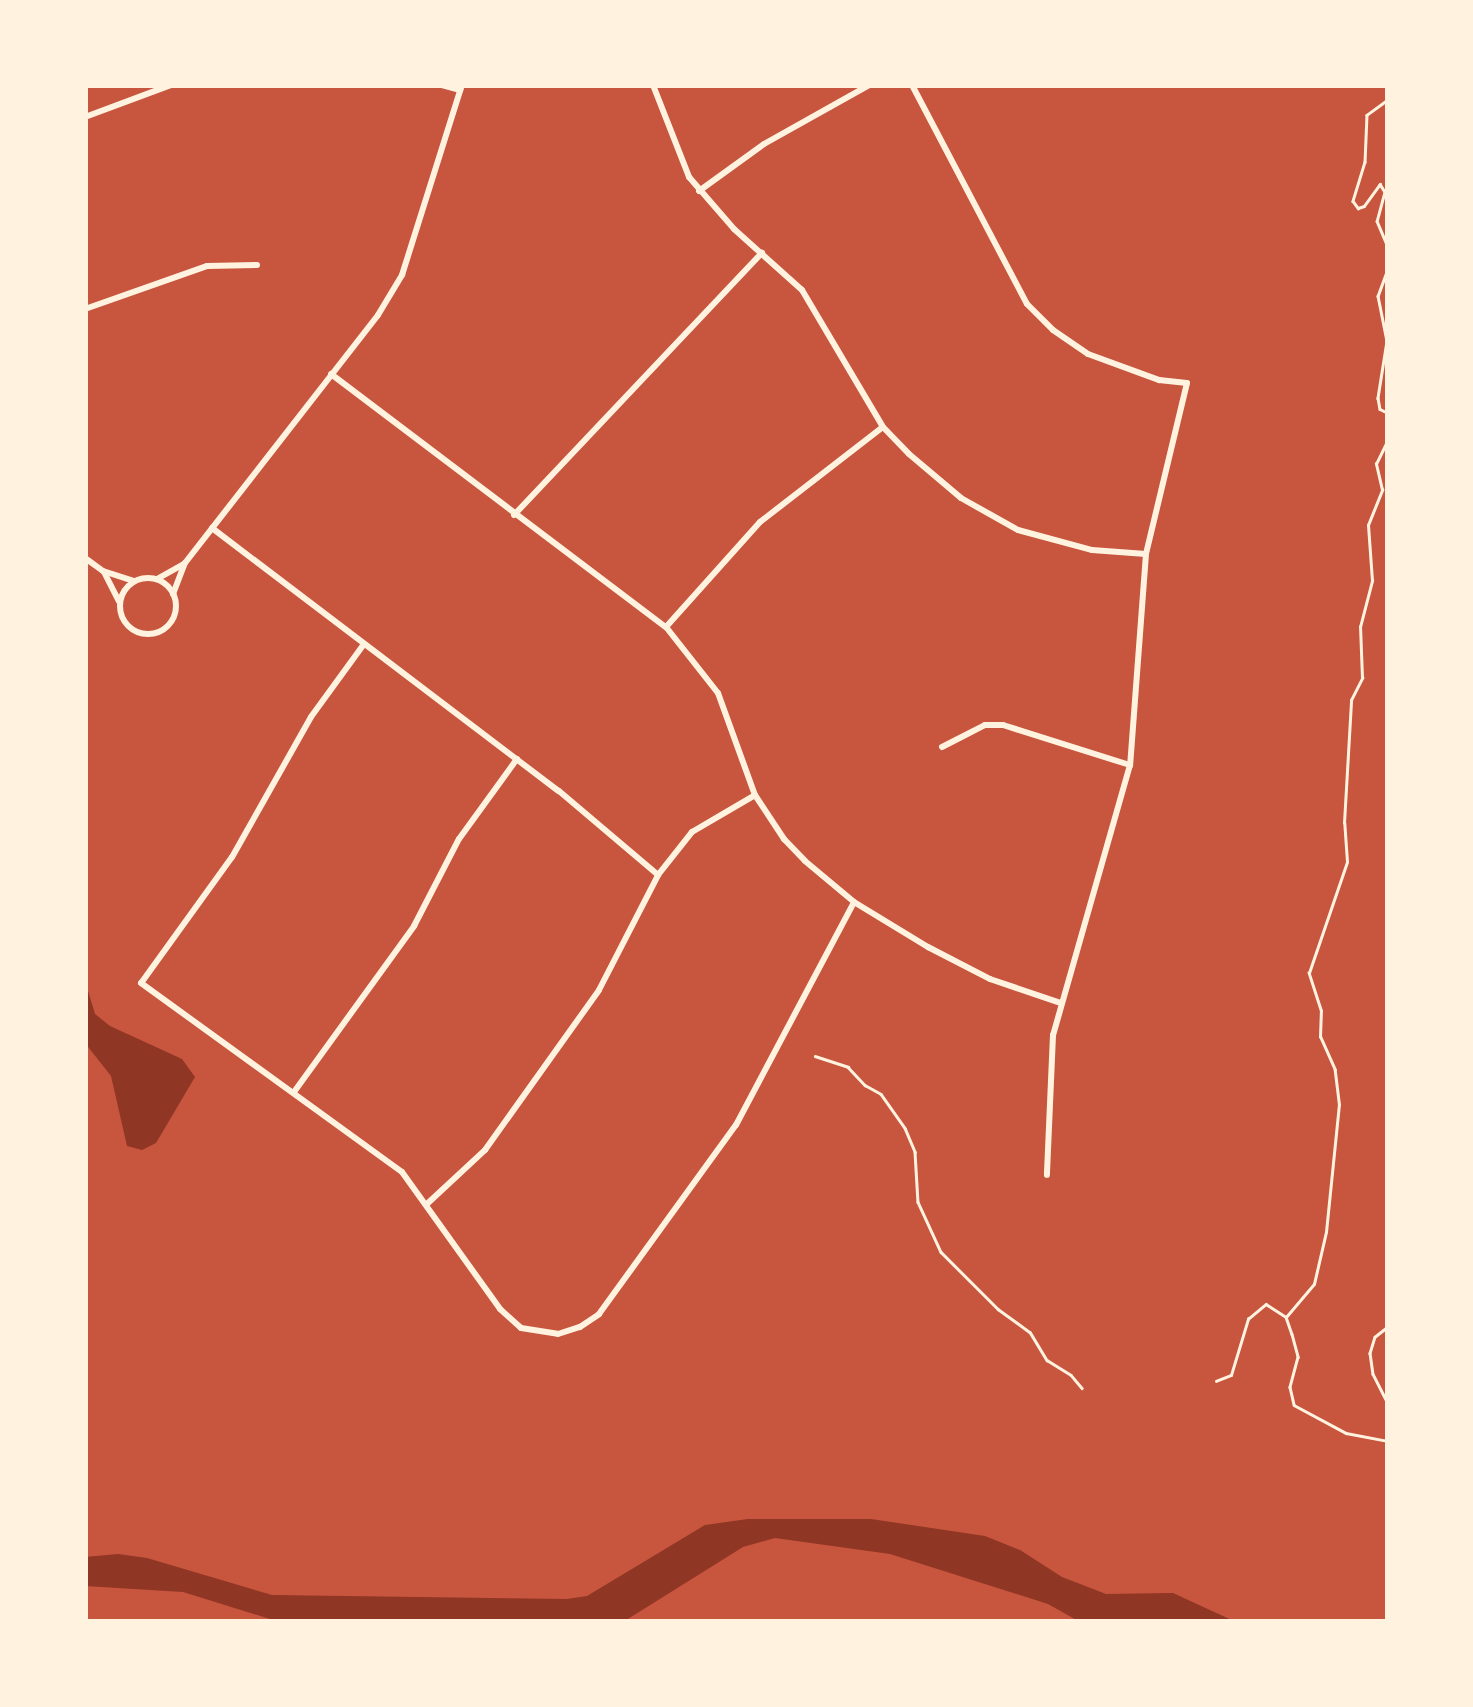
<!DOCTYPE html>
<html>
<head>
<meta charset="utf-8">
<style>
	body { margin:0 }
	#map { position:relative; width:1473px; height:1707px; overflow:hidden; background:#c8553d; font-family:"DejaVu Sans",sans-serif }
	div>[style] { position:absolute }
	.water>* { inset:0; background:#8f3625 }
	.path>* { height:2.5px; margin:-1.25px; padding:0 1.25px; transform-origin:1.25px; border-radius:1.25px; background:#fff3e0 }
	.minor>* { height:6px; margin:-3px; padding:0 3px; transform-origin:3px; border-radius:3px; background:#fff3e0 }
	.minor>.ring { margin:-3px; padding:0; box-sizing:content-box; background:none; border:6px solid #fff3e0; border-radius:50% }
	span { translate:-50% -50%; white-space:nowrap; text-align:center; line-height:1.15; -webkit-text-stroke:9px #fff3e0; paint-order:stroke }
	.frame { position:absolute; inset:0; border:88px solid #fff3e0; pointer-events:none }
</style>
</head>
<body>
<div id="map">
	<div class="water">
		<i style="clip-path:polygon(85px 981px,95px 1014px,110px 1026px,182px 1059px,195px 1077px,156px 1143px,142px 1150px,127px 1146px,111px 1076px,85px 1043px)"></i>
		<i style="clip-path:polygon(748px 1519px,871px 1519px,985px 1536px,1020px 1550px,1062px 1577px,1106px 1594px,1173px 1593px,1236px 1622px,1080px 1622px,1048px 1604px,890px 1554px,775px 1538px,743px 1547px,623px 1622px,270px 1619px,183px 1592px,85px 1586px,85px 1557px,118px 1554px,147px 1558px,272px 1595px,567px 1599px,587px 1596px,705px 1525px)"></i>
	</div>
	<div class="path">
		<i style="left:1388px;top:100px;width:26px;rotate:144deg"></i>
		<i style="left:1367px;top:115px;width:47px;rotate:92.4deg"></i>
		<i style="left:1365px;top:162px;width:41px;rotate:107.1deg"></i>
		<i style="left:1353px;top:201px;width:9px;rotate:54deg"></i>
		<i style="left:1358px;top:208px;width:6px;rotate:-18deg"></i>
		<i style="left:1364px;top:206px;width:27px;rotate:-54deg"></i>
		<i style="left:1380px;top:184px;width:9px;rotate:58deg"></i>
		<i style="left:1385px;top:192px;width:30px;rotate:105deg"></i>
		<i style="left:1377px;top:221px;width:28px;rotate:67deg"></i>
		<i style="left:1388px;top:269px;width:29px;rotate:110deg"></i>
		<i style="left:1378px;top:296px;width:46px;rotate:78.7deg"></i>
		<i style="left:1387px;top:341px;width:58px;rotate:99deg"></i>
		<i style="left:1378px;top:398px;width:11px;rotate:80deg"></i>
		<i style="left:1380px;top:409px;width:9px;rotate:27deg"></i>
		<i style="left:815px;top:1056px;width:35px;rotate:18deg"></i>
		<i style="left:848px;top:1067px;width:25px;rotate:47deg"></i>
		<i style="left:865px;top:1085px;width:18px;rotate:29deg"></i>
		<i style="left:881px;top:1094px;width:42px;rotate:54.8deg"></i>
		<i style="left:905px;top:1128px;width:26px;rotate:67deg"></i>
		<i style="left:915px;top:1152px;width:50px;rotate:86.6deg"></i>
		<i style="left:918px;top:1202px;width:55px;rotate:65.3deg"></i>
		<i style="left:941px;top:1252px;width:81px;rotate:45deg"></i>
		<i style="left:998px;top:1309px;width:39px;rotate:36deg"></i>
		<i style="left:1030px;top:1332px;width:33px;rotate:59deg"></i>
		<i style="left:1047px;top:1360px;width:28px;rotate:32deg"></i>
		<i style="left:1071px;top:1375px;width:17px;rotate:50deg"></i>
		<i style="left:1286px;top:1317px;width:43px;rotate:-49.7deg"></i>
		<i style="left:1314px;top:1284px;width:53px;rotate:-77deg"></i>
		<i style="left:1326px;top:1232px;width:128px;rotate:-84.2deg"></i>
		<i style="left:1339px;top:1105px;width:35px;rotate:-97deg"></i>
		<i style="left:1335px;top:1070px;width:36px;rotate:-114deg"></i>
		<i style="left:1320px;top:1037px;width:26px;rotate:-88deg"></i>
		<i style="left:1321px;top:1011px;width:40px;rotate:-108deg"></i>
		<i style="left:1309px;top:973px;width:117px;rotate:-71.1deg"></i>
		<i style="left:1347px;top:862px;width:39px;rotate:-94deg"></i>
		<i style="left:1344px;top:823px;width:123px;rotate:-86.7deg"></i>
		<i style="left:1351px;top:700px;width:25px;rotate:-63deg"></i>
		<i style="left:1362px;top:678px;width:51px;rotate:-92.2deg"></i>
		<i style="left:1360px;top:627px;width:48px;rotate:-75.4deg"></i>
		<i style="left:1372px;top:581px;width:56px;rotate:-94.1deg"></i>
		<i style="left:1368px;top:525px;width:38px;rotate:-68deg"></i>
		<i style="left:1382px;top:490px;width:27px;rotate:-103deg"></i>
		<i style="left:1376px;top:464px;width:28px;rotate:-64deg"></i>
		<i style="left:1388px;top:1327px;width:16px;rotate:142deg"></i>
		<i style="left:1375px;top:1337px;width:17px;rotate:107deg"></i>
		<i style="left:1370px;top:1353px;width:21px;rotate:82deg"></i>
		<i style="left:1373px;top:1374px;width:33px;rotate:63deg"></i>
		<i style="left:1216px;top:1381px;width:16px;rotate:-22deg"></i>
		<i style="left:1231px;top:1375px;width:59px;rotate:-73.1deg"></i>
		<i style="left:1248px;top:1319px;width:23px;rotate:-40deg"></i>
		<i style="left:1266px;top:1304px;width:24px;rotate:33deg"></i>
		<i style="left:1286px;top:1317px;width:18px;rotate:71deg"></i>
		<i style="left:1292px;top:1334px;width:24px;rotate:75deg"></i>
		<i style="left:1298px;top:1357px;width:31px;rotate:105deg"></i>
		<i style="left:1290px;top:1387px;width:18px;rotate:77deg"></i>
		<i style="left:1294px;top:1405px;width:59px;rotate:28.3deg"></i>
		<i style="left:1346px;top:1433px;width:43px;rotate:10.8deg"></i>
	</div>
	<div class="minor">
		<i style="left:442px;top:85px;width:19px;rotate:16deg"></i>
		<i style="left:653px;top:85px;width:99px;rotate:68.6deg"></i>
		<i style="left:689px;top:177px;width:69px;rotate:49.1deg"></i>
		<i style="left:734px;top:229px;width:91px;rotate:41.9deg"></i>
		<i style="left:802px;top:290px;width:159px;rotate:59.4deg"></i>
		<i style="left:883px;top:427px;width:37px;rotate:46deg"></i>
		<i style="left:909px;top:454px;width:68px;rotate:40.2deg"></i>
		<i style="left:961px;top:498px;width:65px;rotate:29.3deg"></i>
		<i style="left:1018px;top:530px;width:77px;rotate:15.1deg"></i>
		<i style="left:1092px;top:550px;width:54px;rotate:4.2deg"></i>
		<i style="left:912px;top:85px;width:247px;rotate:62.3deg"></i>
		<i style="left:1027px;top:304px;width:37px;rotate:45deg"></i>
		<i style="left:1053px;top:330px;width:42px;rotate:34.4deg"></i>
		<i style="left:1088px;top:354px;width:76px;rotate:20.1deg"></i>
		<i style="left:1159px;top:380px;width:28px;rotate:6deg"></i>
		<i style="left:1187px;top:383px;width:176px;rotate:103.5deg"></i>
		<i style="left:1146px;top:554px;width:212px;rotate:94.3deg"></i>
		<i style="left:1130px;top:765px;width:281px;rotate:105.9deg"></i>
		<i style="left:1053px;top:1035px;width:140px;rotate:92.5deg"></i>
		<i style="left:85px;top:117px;width:92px;rotate:-20.4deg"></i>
		<i style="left:699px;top:191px;width:80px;rotate:-35.9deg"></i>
		<i style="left:764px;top:144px;width:120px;rotate:-29.3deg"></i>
		<i style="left:85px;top:309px;width:129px;rotate:-19.4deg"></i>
		<i style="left:207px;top:266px;width:50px;rotate:-1.1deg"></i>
		<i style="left:331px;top:374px;width:420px;rotate:37.1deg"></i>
		<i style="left:666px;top:627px;width:84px;rotate:51.8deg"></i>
		<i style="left:718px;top:693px;width:109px;rotate:70.1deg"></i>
		<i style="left:755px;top:795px;width:53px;rotate:56.6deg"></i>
		<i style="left:784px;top:839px;width:30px;rotate:46deg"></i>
		<i style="left:805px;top:861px;width:64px;rotate:39.9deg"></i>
		<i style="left:854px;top:902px;width:87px;rotate:31.3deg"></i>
		<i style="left:928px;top:947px;width:70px;rotate:27.3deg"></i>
		<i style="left:990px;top:979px;width:75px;rotate:18.7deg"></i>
		<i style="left:514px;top:515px;width:361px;rotate:-46.6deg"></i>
		<i style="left:212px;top:528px;width:435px;rotate:37.2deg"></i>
		<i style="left:559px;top:791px;width:130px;rotate:40.3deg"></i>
		<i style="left:85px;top:558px;width:22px;rotate:36deg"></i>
		<i style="left:103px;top:571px;width:32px;rotate:18deg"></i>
		<i style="left:104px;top:572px;width:33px;rotate:63deg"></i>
		<i class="ring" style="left:120px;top:578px;width:50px;height:50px"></i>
		<i style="left:157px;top:579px;width:31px;rotate:-29deg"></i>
		<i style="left:173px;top:594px;width:33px;rotate:-69deg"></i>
		<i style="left:185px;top:563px;width:314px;rotate:-52.1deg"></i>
		<i style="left:378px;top:315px;width:47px;rotate:-59deg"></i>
		<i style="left:402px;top:275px;width:199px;rotate:-72.5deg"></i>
		<i style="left:666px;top:627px;width:141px;rotate:-48.2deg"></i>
		<i style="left:760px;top:522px;width:155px;rotate:-37.7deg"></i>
		<i style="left:364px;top:644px;width:90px;rotate:126deg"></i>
		<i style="left:311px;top:717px;width:161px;rotate:119.4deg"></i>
		<i style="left:232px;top:857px;width:155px;rotate:125.8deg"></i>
		<i style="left:141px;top:983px;width:322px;rotate:35.9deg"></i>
		<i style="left:402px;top:1172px;width:168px;rotate:54.4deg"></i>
		<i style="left:500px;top:1309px;width:28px;rotate:42deg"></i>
		<i style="left:521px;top:1328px;width:37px;rotate:9deg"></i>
		<i style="left:558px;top:1334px;width:23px;rotate:-18deg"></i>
		<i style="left:580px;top:1327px;width:23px;rotate:-34deg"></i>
		<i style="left:599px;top:1314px;width:233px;rotate:-54.1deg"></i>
		<i style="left:736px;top:1125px;width:252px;rotate:-62.1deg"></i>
		<i style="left:942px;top:747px;width:48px;rotate:-27.1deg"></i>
		<i style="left:985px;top:725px;width:18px"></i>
		<i style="left:1003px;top:725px;width:133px;rotate:17.5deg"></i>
		<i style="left:294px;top:1092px;width:205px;rotate:-54.1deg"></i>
		<i style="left:414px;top:926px;width:98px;rotate:-62.7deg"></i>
		<i style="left:459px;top:839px;width:99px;rotate:-54.1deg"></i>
		<i style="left:428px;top:1203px;width:78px;rotate:-42.9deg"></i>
		<i style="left:485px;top:1150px;width:196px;rotate:-54.5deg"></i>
		<i style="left:599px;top:990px;width:129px;rotate:-62.8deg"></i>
		<i style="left:658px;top:875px;width:55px;rotate:-51.7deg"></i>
		<i style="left:692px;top:832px;width:73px;rotate:-30.4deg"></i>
	</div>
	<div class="frame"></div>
</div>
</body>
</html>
